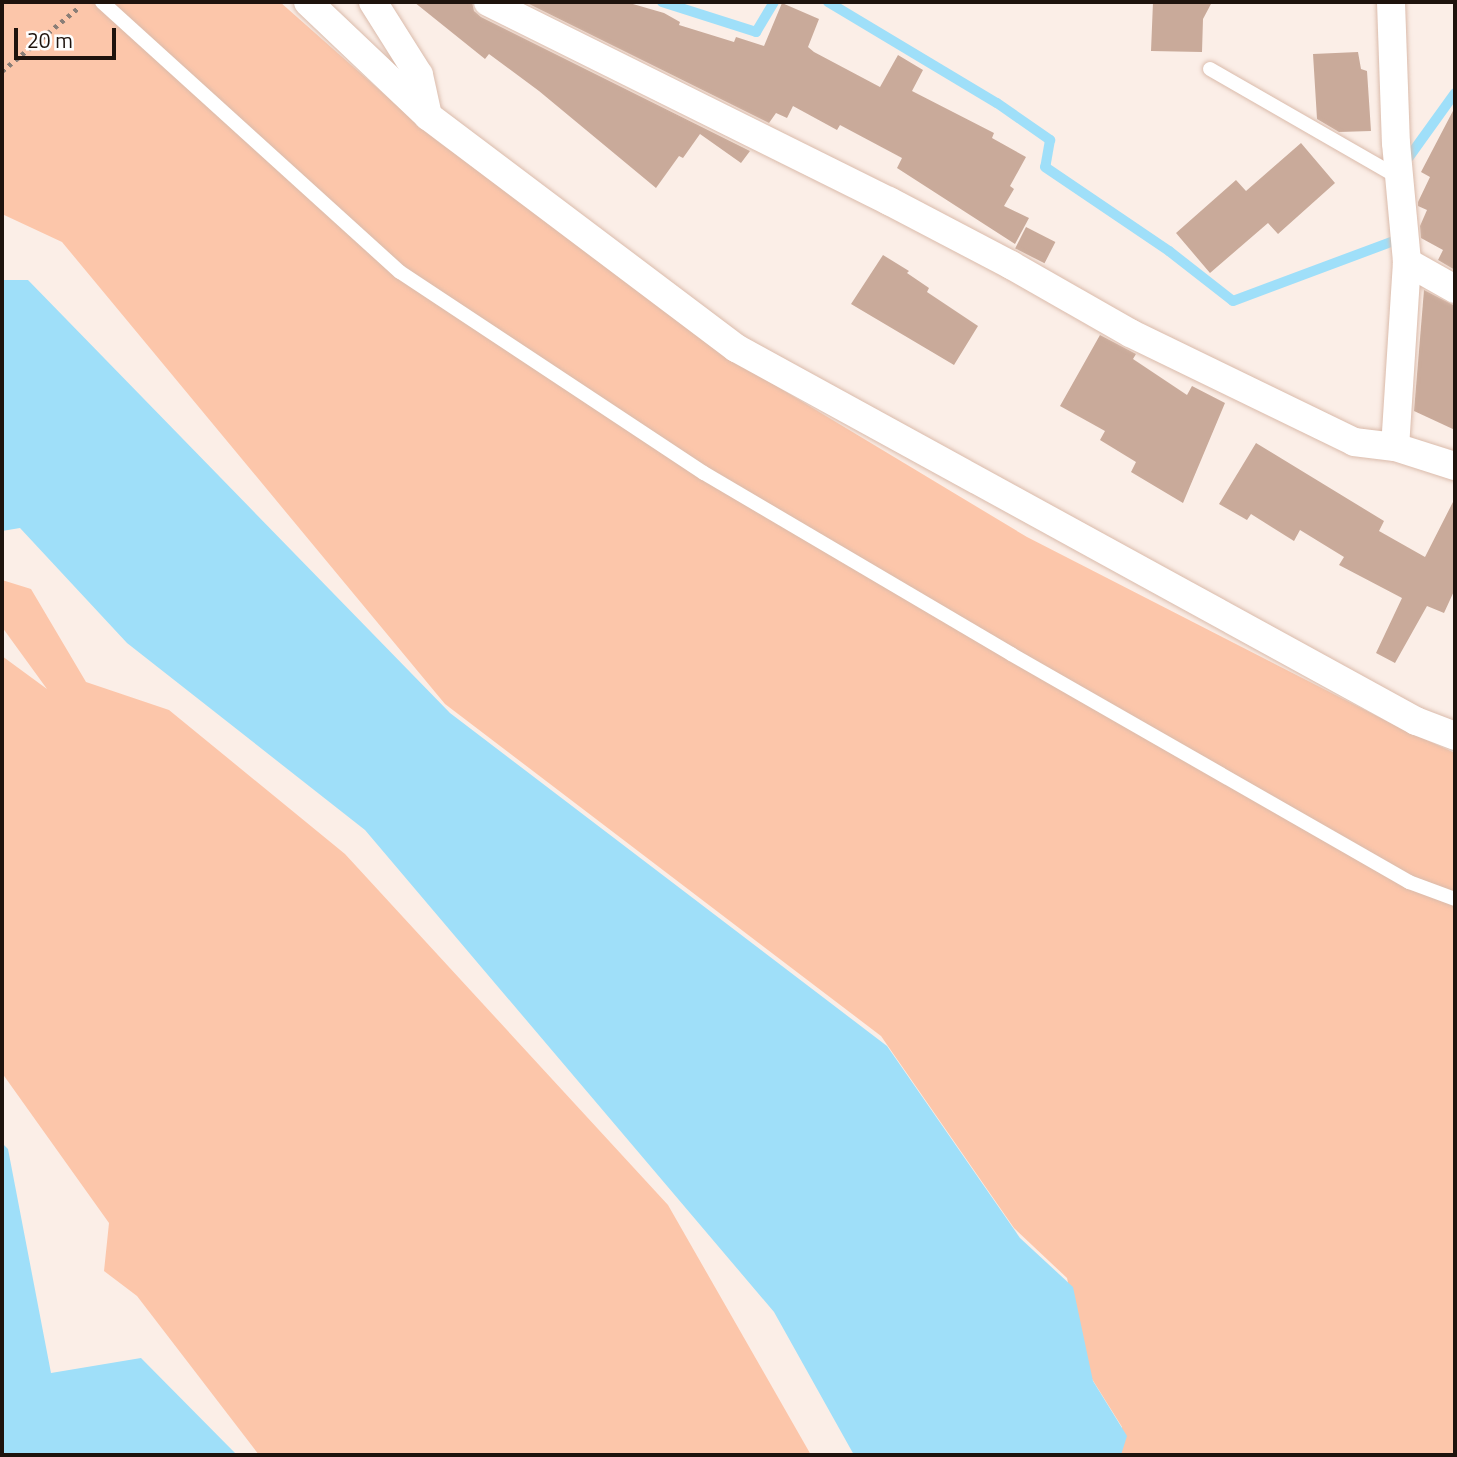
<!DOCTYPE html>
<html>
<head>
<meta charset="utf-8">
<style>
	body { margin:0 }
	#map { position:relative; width:1457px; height:1457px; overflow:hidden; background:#fbeee7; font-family:"Titillium Web",sans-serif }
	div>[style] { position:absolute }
	.green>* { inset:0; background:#fcc6aa }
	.water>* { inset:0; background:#9fdff9 }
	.stream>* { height:10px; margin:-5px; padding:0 5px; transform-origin:5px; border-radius:5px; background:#9fdff9 }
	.building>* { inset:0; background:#c9aa9a; transform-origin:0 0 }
	.path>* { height:4.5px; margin-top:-2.25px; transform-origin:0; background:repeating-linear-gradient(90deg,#8a7e77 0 3.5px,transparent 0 8.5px) }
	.roads { filter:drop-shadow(0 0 2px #dabbab) drop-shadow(0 0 2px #dabbab) }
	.service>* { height:14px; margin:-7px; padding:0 7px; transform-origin:7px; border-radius:7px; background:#fff }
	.minor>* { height:28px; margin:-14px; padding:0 14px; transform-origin:14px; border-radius:14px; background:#fff }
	span { translate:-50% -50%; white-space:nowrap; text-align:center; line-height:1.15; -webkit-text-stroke:5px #fefefe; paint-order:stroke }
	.frame { position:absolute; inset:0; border:4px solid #1e130d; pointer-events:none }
	.scale { position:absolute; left:14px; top:28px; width:102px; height:32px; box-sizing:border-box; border:4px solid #1e130d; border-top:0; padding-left:9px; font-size:21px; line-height:24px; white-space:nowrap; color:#1e130d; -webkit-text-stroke:5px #fefefe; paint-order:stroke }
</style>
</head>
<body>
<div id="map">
	<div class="green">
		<i style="clip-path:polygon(2px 2px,280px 2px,436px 140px,748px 369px,1027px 537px,1402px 729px,1455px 753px,1455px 1455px,1113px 1455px,1122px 1427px,1087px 1371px,1067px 1278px,1014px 1228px,881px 1036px,445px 704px,62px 242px,2px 214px)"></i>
		<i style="clip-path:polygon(2px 580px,31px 589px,86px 682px,169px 710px,345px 854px,668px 1205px,811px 1455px,259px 1455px,137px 1296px,104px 1271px,109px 1223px,2px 1073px,2px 656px,47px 689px,2px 627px)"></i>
	</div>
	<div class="water">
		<i style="clip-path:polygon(2px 280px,28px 280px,450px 713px,887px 1046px,1020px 1238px,1073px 1287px,1093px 1381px,1127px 1436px,1121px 1455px,854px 1455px,774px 1312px,365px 830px,127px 643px,20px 528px,2px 531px)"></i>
		<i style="clip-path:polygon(2px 1143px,8px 1149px,51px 1373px,141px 1358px,237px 1455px,2px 1455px)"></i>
	</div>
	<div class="stream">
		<i style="left:662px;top:2px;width:99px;rotate:17.7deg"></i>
		<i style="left:756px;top:32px;width:35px;rotate:-59deg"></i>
		<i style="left:828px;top:2px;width:197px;rotate:30.9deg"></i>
		<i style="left:997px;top:103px;width:65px;rotate:34.9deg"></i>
		<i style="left:1050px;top:140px;width:27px;rotate:100deg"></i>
		<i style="left:1045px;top:167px;width:150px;rotate:34.1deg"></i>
		<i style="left:1169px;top:251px;width:81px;rotate:38deg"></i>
		<i style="left:1233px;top:301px;width:174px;rotate:-20.5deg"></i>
		<i style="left:1409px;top:157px;width:79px;rotate:-54.3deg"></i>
	</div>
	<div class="building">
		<i style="clip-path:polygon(414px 2px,472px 2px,474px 11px,481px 17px,750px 151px,741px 163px,700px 134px,683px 158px,679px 156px,656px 188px,539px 91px,489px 54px,485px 59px)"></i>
		<i style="clip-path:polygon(525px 2px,626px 2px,664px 13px,680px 22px,679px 25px,734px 42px,736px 37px,764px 46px,782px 3px,819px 19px,808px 47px,814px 52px,880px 87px,898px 55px,923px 70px,912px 91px,994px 133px,992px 138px,1026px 157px,1010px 186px,1014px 189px,1004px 206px,1029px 218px,1015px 244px,897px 168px,902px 158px,840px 125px,837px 130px,793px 106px,787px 118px,776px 113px,769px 123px)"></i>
		<i style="clip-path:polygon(1153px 2px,1212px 2px,1203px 19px,1202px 52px,1151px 51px)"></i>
		<i style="clip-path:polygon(1358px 52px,1361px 69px,1367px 71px,1371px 131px,1339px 132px,1317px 119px,1313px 54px)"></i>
		<i style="clip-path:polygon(1455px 107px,1455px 270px,1438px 260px,1443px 250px,1421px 238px,1420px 226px,1427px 210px,1418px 206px,1418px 202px,1430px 177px,1421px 172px)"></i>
		<i style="clip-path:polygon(1301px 143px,1335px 183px,1278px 234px,1268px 223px,1210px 273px,1176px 233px,1236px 180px,1246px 191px)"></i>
		<i style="left:1026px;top:227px;width:33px;height:24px;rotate:27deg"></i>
		<i style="clip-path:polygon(883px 255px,909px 271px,907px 273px,929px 288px,927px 292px,978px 326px,954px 365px,851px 304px)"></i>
		<i style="clip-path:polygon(1424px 290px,1455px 306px,1455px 430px,1414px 411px)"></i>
		<i style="clip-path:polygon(1100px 335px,1136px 354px,1133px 359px,1187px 395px,1192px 386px,1225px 403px,1183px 503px,1131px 472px,1136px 462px,1100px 440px,1105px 431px,1060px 406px)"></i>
		<i style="clip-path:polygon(1256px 443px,1384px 521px,1379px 531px,1425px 557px,1455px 498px,1455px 589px,1444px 613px,1427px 606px,1395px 663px,1376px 653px,1402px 598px,1339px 565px,1344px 557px,1300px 530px,1294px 541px,1251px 514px,1247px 520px,1219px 504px)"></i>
	</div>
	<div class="path">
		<i style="left:2px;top:71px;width:100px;rotate:-39.7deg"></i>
	</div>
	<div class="roads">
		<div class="service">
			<i style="left:102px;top:2px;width:402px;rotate:42.2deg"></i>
			<i style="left:400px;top:272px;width:364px;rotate:33.5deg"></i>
			<i style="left:704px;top:473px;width:356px;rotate:30.5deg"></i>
			<i style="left:1011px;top:654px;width:459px;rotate:29.8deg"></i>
			<i style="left:1409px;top:882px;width:49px;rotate:20.3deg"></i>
			<i style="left:1210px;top:69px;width:217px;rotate:29.9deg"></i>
		</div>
		<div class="minor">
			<i style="left:308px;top:2px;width:166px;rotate:43.5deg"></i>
			<i style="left:428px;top:116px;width:386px;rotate:37deg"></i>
			<i style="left:736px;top:348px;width:776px;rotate:28.75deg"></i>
			<i style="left:1416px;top:721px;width:42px;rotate:21deg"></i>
			<i style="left:373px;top:2px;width:86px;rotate:57.8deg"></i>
			<i style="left:419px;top:75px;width:42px;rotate:77.6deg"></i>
			<i style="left:488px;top:2px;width:448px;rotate:26.4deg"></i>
			<i style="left:889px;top:201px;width:138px;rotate:27.7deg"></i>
			<i style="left:1011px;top:265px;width:137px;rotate:29.7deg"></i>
			<i style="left:1130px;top:333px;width:249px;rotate:25.9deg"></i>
			<i style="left:1354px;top:442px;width:41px;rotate:7deg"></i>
			<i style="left:1395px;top:447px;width:63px;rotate:17.6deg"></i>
			<i style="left:1391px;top:2px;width:141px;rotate:88deg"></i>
			<i style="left:1396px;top:143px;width:120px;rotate:84.7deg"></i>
			<i style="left:1407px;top:262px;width:185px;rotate:93.7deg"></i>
			<i style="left:1407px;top:262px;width:55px;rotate:29.4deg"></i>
		</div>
	</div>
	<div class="frame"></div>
	<div class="scale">20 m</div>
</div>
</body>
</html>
